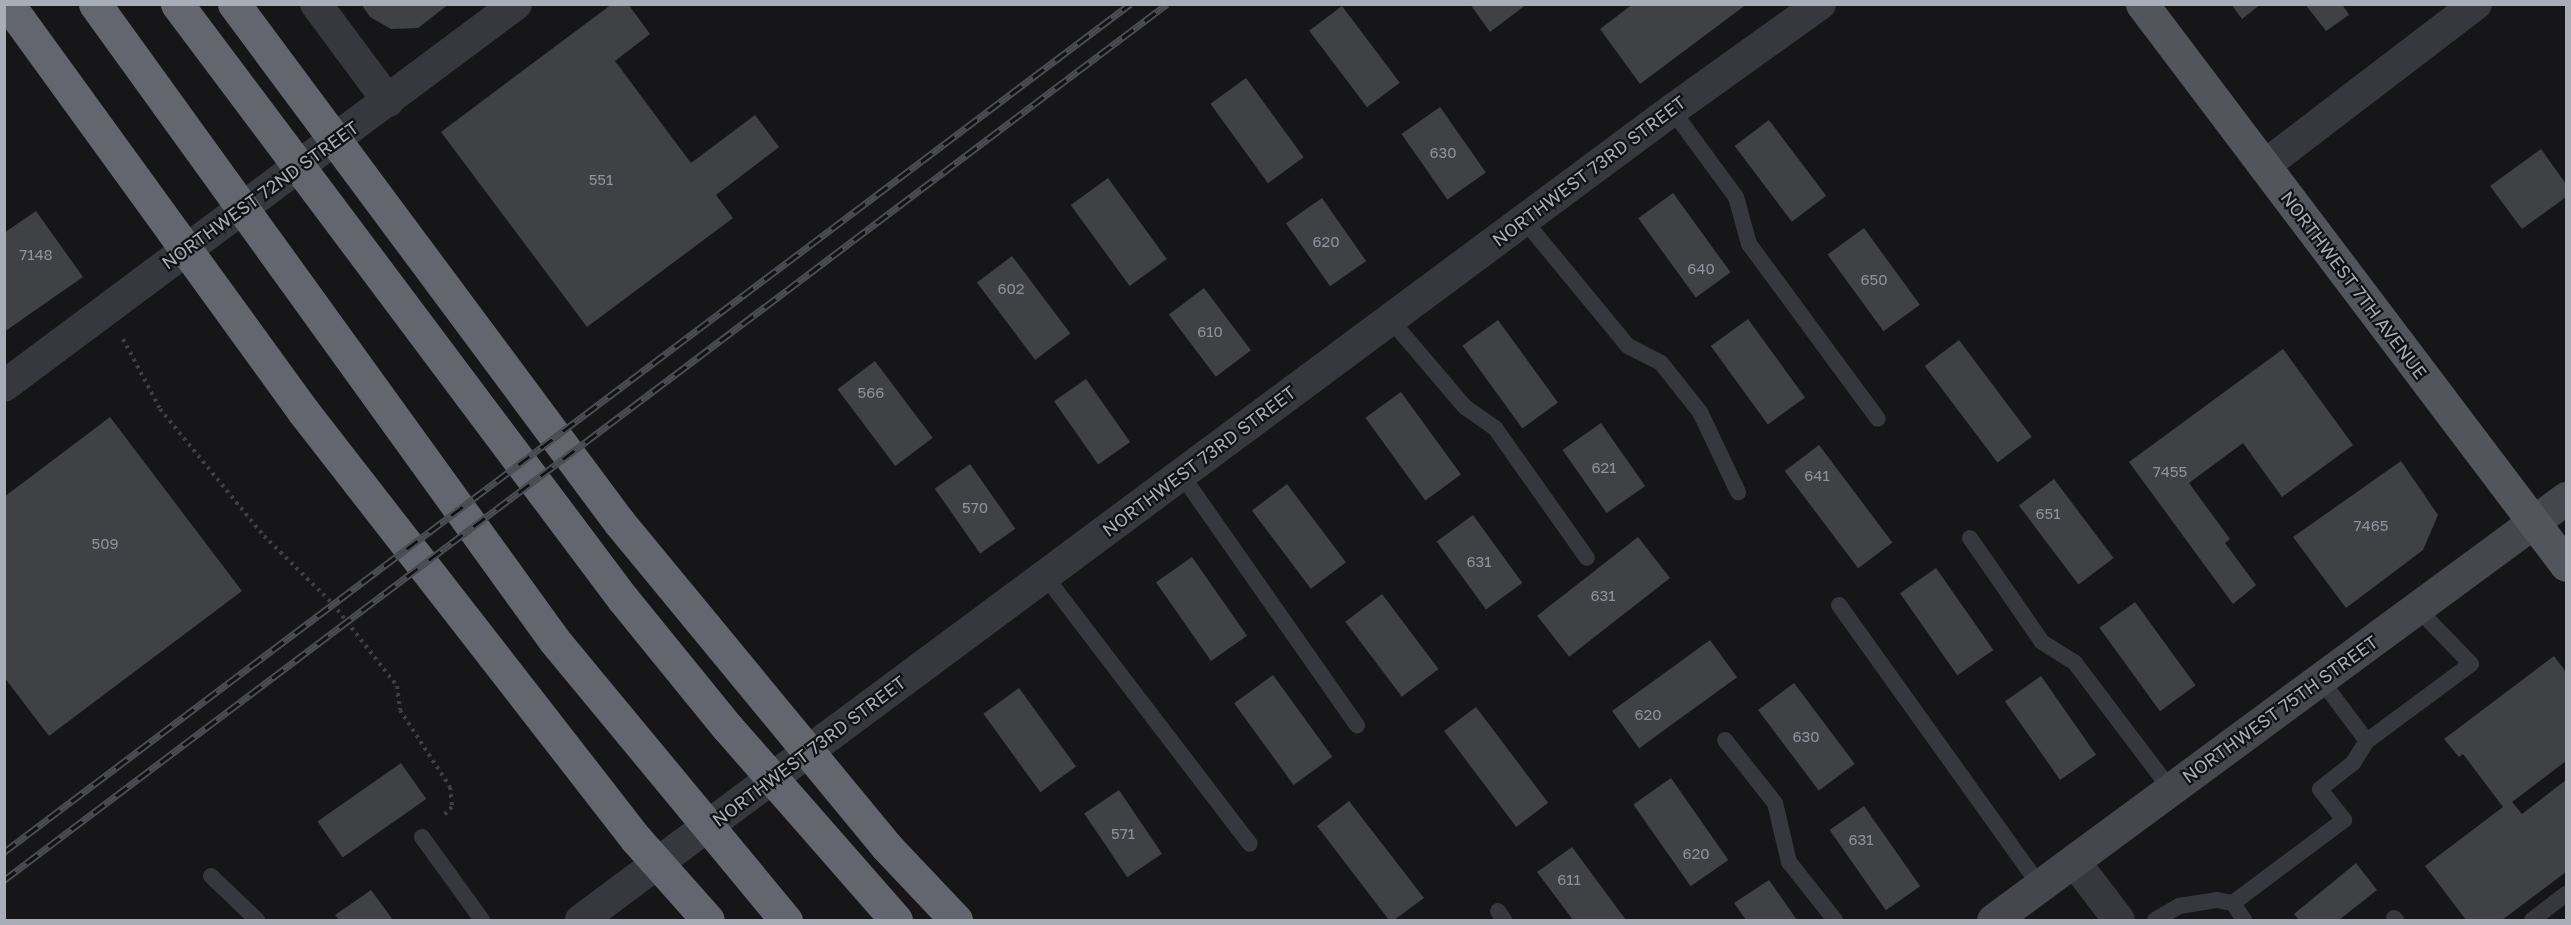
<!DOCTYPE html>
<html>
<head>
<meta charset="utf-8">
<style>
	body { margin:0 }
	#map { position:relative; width:2571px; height:925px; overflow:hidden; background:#161618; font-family:"Golos Text",sans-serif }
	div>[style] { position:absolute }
	.building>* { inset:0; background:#404145; transform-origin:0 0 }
	.path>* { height:4px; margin-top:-2px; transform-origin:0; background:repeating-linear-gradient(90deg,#3d3f44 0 3px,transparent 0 7.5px) }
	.lane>* { height:16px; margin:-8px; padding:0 8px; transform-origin:8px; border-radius:8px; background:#37383d }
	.street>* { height:32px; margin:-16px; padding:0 16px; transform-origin:16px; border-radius:16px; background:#37383d }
	.secondary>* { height:33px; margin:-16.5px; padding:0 16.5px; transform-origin:16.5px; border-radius:16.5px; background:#45474d }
	.primary>* { height:33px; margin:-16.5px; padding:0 16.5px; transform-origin:16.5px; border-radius:16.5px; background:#53555c }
	.highway>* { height:33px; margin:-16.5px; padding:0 16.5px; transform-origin:16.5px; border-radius:16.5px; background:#63666e }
	.rail>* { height:7px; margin-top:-3.5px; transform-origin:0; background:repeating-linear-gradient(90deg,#111113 0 14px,#4a4c52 0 28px); box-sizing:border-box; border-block:2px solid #4a4c52 }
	span { translate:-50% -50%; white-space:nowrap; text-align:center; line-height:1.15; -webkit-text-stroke:4.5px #111113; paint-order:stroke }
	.number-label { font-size:15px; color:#8e929b }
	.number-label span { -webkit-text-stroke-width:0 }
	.street-label { font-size:18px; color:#a8adb8 }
	.frame { position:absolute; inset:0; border:6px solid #a8adb8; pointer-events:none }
</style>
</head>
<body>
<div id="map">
	<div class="building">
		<i style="clip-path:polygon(361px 4px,449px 4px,418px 28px,391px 29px,370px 17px)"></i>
		<i style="clip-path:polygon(612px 4px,628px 4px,650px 34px,615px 61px,691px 163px,755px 115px,779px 147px,716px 195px,733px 218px,587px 327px,441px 132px)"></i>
		<i style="clip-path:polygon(1470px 4px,1527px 4px,1490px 32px)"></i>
		<i style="clip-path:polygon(1633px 4px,1747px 4px,1640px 84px,1600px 29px)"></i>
		<i style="clip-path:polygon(2231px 4px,2261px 4px,2242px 19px)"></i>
		<i style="clip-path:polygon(2305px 4px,2342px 4px,2349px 15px,2326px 31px)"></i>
		<i style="left:1342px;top:6px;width:96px;height:41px;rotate:53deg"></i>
		<i style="left:1246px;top:78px;width:98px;height:44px;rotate:54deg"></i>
		<i style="left:1440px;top:107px;width:80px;height:47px;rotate:55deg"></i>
		<i style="left:1769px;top:120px;width:95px;height:43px;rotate:53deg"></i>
		<i style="clip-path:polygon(2541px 149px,2566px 184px,2566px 197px,2522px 229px,2490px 186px)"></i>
		<i style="left:1108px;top:178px;width:100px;height:46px;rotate:54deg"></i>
		<i style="left:1673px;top:193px;width:98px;height:43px;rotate:54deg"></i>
		<i style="left:1322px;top:198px;width:77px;height:44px;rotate:55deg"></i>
		<i style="clip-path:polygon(36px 211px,83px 277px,4px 332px,4px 233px)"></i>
		<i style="left:1864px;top:228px;width:95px;height:45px;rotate:54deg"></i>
		<i style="left:1012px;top:256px;width:97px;height:44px;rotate:53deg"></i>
		<i style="left:1204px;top:288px;width:78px;height:44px;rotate:53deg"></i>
		<i style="left:1748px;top:319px;width:97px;height:46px;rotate:54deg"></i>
		<i style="left:1498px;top:320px;width:102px;height:44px;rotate:54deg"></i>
		<i style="left:1959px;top:340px;width:121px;height:43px;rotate:53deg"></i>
		<i style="clip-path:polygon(2283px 349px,2353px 445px,2282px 497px,2243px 443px,2189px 483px,2230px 539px,2225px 543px,2256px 585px,2233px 604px,2129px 462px)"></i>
		<i style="left:875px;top:361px;width:96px;height:47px;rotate:53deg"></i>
		<i style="left:1086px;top:379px;width:77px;height:39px;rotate:55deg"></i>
		<i style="left:1401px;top:392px;width:102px;height:44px;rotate:54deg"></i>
		<i style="clip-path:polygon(110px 417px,242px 591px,49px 736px,4px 677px,4px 497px)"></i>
		<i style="left:1601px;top:423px;width:77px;height:47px;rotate:55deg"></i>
		<i style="left:1819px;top:445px;width:122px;height:43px;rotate:53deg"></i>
		<i style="clip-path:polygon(2401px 461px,2438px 515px,2423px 550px,2346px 608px,2293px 537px)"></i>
		<i style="left:970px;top:464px;width:79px;height:43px;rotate:55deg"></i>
		<i style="left:2054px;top:479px;width:99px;height:44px;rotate:53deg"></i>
		<i style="left:1287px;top:484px;width:98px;height:44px;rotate:53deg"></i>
		<i style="left:1473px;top:515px;width:84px;height:45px;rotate:54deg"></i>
		<i style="left:1638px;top:537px;width:52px;height:128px;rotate:52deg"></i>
		<i style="left:1192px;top:557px;width:96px;height:44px;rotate:55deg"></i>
		<i style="left:1936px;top:568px;width:100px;height:44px;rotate:55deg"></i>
		<i style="left:1382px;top:594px;width:94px;height:46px;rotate:53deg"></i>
		<i style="left:2135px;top:602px;width:103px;height:44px;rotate:54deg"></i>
		<i style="left:1710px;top:640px;width:46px;height:121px;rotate:54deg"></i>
		<i style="clip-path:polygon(2554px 656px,2566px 672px,2566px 761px,2512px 802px,2522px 814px,2566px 780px,2566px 872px,2502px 920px,2466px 920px,2425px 866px,2503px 807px,2463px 754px,2459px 757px,2444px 739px)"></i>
		<i style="left:1273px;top:675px;width:101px;height:48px;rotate:54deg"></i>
		<i style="left:2041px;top:676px;width:96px;height:44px;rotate:55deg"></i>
		<i style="left:1794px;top:683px;width:101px;height:45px;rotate:53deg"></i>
		<i style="left:1019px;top:688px;width:97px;height:44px;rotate:54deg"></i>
		<i style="left:1476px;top:707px;width:120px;height:40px;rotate:53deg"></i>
		<i style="left:401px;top:763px;width:44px;height:102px;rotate:55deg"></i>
		<i style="left:1671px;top:778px;width:100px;height:46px;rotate:55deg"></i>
		<i style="left:1119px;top:790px;width:77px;height:42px;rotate:56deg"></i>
		<i style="clip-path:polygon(1349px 801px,1424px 898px,1394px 920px,1389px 920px,1317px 826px)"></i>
		<i style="left:1864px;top:806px;width:98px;height:42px;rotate:55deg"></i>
		<i style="clip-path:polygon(1572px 847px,1626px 920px,1573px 920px,1537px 872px)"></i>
		<i style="clip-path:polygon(2356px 863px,2377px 890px,2339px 920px,2299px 920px,2294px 914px)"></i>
		<i style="clip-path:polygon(1769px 880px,1797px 920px,1746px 920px,1734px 903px)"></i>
		<i style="clip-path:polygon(371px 890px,393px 920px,339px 920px,335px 915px)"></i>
	</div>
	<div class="path">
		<i style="left:123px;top:339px;width:79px;rotate:62.1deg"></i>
		<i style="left:160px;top:409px;width:164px;rotate:50.7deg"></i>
		<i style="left:264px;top:536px;width:97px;rotate:44.6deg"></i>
		<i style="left:333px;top:604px;width:104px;rotate:52deg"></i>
		<i style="left:397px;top:686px;width:24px;rotate:83deg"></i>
		<i style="left:400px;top:710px;width:92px;rotate:57deg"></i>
		<i style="left:450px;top:787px;width:20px;rotate:84deg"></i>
		<i style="left:452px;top:807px;width:14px;rotate:135deg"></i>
	</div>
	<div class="lane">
		<i style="left:1672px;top:110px;width:108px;rotate:53.7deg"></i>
		<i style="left:1736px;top:197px;width:49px;rotate:74.5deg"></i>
		<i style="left:1749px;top:244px;width:217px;rotate:53.6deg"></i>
		<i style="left:1524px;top:220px;width:163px;rotate:50.5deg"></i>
		<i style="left:1628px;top:346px;width:37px;rotate:27deg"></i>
		<i style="left:1661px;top:363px;width:63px;rotate:51.5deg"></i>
		<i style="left:1700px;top:412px;width:89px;rotate:64.6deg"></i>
		<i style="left:1390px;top:319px;width:116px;rotate:49.6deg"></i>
		<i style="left:1465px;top:407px;width:37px;rotate:35deg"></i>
		<i style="left:1495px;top:428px;width:159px;rotate:54.7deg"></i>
		<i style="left:1181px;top:474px;width:307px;rotate:55deg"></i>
		<i style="left:1970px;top:538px;width:126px;rotate:55.3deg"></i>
		<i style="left:2042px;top:642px;width:39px;rotate:32deg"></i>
		<i style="left:2075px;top:663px;width:159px;rotate:52.9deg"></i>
		<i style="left:1045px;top:576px;width:337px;rotate:52.6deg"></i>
		<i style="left:1839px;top:605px;width:345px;rotate:54.4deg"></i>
		<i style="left:2321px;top:680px;width:76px;rotate:53deg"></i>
		<i style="left:2367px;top:741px;width:129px;rotate:-36.5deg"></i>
		<i style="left:2471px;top:664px;width:78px;rotate:-134deg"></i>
		<i style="left:1725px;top:740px;width:80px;rotate:51.6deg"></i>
		<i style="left:1775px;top:803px;width:61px;rotate:76.7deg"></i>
		<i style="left:1789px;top:862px;width:74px;rotate:51.6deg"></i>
		<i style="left:422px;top:837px;width:102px;rotate:54.1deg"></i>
		<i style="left:211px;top:876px;width:64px;rotate:43.7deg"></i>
		<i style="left:2233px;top:903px;width:139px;rotate:-36.8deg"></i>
		<i style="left:2344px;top:820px;width:39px;rotate:-128deg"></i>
		<i style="left:2320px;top:789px;width:42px;rotate:-38.2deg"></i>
		<i style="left:2353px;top:763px;width:26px;rotate:-58deg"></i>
		<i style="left:1498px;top:911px;width:11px;rotate:56deg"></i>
		<i style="left:2394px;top:918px;width:3px;rotate:45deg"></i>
		<i style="left:2155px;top:920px;width:28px;rotate:-30deg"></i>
		<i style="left:2179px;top:906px;width:38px;rotate:-9deg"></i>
		<i style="left:2217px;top:900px;width:16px;rotate:11deg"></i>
		<i style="left:2233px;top:903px;width:20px;rotate:57deg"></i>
		<i style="left:2532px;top:920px;width:43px;rotate:-37.4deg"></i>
	</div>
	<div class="street">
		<i style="left:316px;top:4px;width:121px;rotate:53.4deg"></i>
		<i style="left:2264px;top:166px;width:267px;rotate:-37.4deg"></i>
		<i style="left:4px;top:386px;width:639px;rotate:-36.73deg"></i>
		<i style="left:2074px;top:861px;width:74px;rotate:52.7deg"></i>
		<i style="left:581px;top:920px;width:1359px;rotate:-36.59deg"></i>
		<i style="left:1672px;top:110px;width:182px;rotate:-35.6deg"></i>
	</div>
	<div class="secondary">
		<i style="left:1993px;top:920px;width:712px;rotate:-36.37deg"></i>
	</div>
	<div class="primary">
		<i style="left:2142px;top:4px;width:703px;rotate:52.92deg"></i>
	</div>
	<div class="highway">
		<i style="left:8px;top:4px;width:503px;rotate:54.06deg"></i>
		<i style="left:303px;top:411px;width:542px;rotate:52.12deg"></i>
		<i style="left:636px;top:839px;width:108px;rotate:48.4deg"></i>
		<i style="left:95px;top:4px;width:784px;rotate:54.18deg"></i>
		<i style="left:554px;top:640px;width:364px;rotate:50.4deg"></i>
		<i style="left:177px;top:4px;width:744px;rotate:53.15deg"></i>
		<i style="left:623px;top:599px;width:166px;rotate:50.9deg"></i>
		<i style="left:728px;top:728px;width:255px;rotate:48.8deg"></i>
		<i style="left:234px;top:4px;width:645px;rotate:53.38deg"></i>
		<i style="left:619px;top:522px;width:420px;rotate:50.5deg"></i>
		<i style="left:886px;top:846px;width:102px;rotate:46.6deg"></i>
	</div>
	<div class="rail">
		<i style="left:4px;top:852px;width:1410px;rotate:-36.98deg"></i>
		<i style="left:4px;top:880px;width:1456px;rotate:-36.99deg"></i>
	</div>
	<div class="number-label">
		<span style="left:1443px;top:153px">630</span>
		<span style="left:601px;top:180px">551</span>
		<span style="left:1326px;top:242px">620</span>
		<span style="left:36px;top:255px">7148</span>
		<span style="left:1701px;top:269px">640</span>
		<span style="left:1874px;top:280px">650</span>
		<span style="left:1011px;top:289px">602</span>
		<span style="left:1210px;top:332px">610</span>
		<span style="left:871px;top:393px">566</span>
		<span style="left:1604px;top:468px">621</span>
		<span style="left:2170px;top:472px">7455</span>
		<span style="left:1817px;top:476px">641</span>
		<span style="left:975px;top:508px">570</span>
		<span style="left:2048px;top:514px">651</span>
		<span style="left:2371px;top:526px">7465</span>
		<span style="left:105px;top:544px">509</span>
		<span style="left:1479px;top:562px">631</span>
		<span style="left:1603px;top:596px">631</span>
		<span style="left:1648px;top:715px">620</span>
		<span style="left:1806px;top:737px">630</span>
		<span style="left:1123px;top:834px">571</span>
		<span style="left:1861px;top:840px">631</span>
		<span style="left:1696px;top:854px">620</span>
		<span style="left:1569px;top:880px">611</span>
	</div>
	<div class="street-label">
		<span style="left:1589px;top:171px;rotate:-37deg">NORTHWEST 73RD STREET</span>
		<span style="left:260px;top:195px;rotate:-36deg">NORTHWEST 72ND STREET</span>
		<span style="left:2354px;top:285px;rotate:53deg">NORTHWEST 7TH AVENUE</span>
		<span style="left:1199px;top:461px;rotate:-37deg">NORTHWEST 73RD STREET</span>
		<span style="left:2280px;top:709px;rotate:-36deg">NORTHWEST 75TH STREET</span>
		<span style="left:809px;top:751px;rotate:-37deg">NORTHWEST 73RD STREET</span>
	</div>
	<div class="frame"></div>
</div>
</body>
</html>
